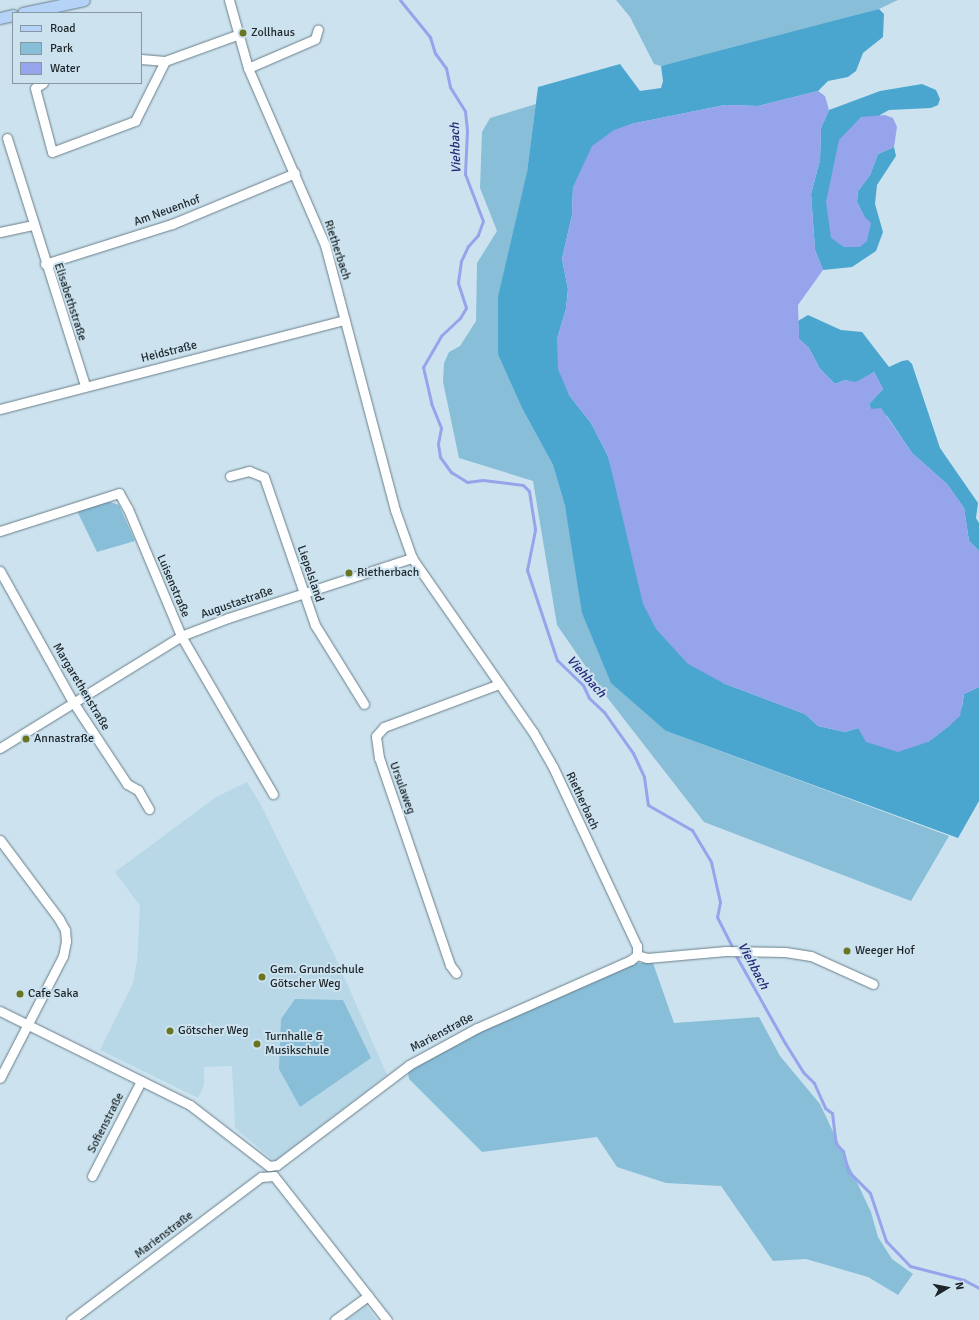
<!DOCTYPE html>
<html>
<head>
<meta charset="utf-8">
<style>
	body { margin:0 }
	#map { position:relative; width:979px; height:1320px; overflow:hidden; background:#cce3ef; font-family:Signika,sans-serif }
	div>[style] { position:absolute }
	.built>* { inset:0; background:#b8d8e7 }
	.green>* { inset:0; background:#89bed9 }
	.forest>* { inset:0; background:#4ba6cf }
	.water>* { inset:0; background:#95a4eb }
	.stream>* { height:3px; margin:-1.5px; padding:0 1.5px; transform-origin:1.5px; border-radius:1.5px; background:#95a4eb }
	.roads { filter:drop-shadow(0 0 1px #697e89) drop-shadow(0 0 1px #697e89) }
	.minor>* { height:9px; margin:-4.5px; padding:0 4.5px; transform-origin:4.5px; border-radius:4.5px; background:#fff }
	.major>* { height:11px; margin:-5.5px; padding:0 5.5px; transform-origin:5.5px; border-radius:5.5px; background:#b4d3f6 }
	.dots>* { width:11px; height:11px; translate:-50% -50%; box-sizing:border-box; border:2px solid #cce3ef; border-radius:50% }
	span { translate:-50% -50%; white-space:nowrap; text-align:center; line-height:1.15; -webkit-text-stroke:4px #cce3ef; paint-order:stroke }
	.poi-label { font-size:12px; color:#1e262b }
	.left { translate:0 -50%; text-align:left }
	.street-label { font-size:12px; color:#1e262b }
	.water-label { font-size:13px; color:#262879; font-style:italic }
	.legend { position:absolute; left:12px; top:12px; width:130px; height:72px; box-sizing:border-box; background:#cce3ef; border:1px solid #8697a1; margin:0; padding:5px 7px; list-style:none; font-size:12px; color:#1e262b }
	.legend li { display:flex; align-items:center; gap:8px; height:20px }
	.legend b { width:20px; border:1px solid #8697a1 }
	.north { position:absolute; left:927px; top:1268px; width:40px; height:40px; -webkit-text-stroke:3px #cce3ef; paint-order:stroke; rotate:80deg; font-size:11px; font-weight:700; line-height:16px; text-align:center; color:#1e262b }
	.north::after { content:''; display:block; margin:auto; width:14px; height:18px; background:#1e262b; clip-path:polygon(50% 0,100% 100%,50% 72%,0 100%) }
</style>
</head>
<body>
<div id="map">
	<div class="built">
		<i style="clip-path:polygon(247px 782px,261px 805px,335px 956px,387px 1075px,275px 1162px,235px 1128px,232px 1066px,204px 1067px,204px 1085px,198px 1098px,100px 1050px,133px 983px,137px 961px,140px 906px,115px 872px,216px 797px)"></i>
		<i style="clip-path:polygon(366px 1305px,377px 1320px,346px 1320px)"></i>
	</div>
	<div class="green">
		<i style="clip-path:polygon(616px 0,898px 0,879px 9px,793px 34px,661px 66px,654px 64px,630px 17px)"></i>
		<i style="clip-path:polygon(536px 104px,527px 172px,523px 410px,553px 465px,565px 506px,575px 553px,666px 731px,949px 836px,911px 901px,704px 822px,606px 696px,557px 625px,533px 481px,459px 458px,443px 382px,444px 363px,449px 352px,460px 346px,476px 321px,477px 263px,497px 231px,480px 188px,482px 132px,490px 118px)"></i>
		<i style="clip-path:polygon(104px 502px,110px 502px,119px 505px,135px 541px,97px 552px,77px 511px)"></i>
		<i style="clip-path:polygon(636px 963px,653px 963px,674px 1023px,759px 1017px,780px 1056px,820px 1104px,871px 1212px,878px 1237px,892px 1259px,913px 1274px,898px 1295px,868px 1277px,806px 1259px,773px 1261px,721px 1186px,666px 1183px,617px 1167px,597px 1137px,482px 1152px,409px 1079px,408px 1072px,479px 1031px)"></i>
		<i style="clip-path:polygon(295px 999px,343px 1000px,371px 1058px,300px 1107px,279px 1069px,281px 1019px)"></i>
	</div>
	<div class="forest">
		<i style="clip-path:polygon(879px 9px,884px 14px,883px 37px,863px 53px,856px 71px,848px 77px,828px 81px,818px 91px,758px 106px,725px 105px,631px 124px,573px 187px,572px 215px,562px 259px,568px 289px,566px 309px,557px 339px,569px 395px,591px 423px,608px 456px,617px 488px,723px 683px,805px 714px,818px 726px,845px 732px,858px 728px,863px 733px,928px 742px,950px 725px,962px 707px,964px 694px,979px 687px,979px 801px,958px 838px,666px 731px,611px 683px,582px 613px,565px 506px,553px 465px,523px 410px,498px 354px,498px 297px,527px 172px,538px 87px,620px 64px,640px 91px,661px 88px,663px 81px,661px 66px)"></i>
		<i style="clip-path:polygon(922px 84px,936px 90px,940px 99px,938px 105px,931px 108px,889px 110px,880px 115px,826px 202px,864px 216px,857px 202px,858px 191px,870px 175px,878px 154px,894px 147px,896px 156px,877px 185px,875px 204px,883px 232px,876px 251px,852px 267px,823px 270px,815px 250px,811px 194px,820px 160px,821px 128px,829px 110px,880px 91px)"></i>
		<i style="clip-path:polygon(808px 315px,841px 330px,862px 332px,889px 367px,902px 361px,908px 360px,912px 364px,940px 448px,978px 503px,976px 518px,979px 523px,979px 551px,969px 541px,964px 508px,947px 484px,912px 453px,887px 416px,871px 409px,869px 404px,883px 389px,874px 372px,856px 383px,845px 380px,835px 384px,820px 369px,809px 348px,799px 339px,798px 321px)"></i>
	</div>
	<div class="water">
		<i style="clip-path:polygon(818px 91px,825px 96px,829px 110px,821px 128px,820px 160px,811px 194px,815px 250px,823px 270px,798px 305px,799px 339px,809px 348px,820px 369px,835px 384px,845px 380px,856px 382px,874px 372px,883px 389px,869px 404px,871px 409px,881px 408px,912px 453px,947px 484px,964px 508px,969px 541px,979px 551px,979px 687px,964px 694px,960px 716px,950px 725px,928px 742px,898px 752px,866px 742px,858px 728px,845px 732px,818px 726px,805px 714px,723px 683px,688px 664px,656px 629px,643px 604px,608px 456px,591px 423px,569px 395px,558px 369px,557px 339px,566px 309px,568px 289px,562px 259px,572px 215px,573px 187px,592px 146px,614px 130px,631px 124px,725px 105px,758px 106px)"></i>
		<i style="clip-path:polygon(885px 115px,893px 118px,897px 127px,894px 147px,878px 154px,870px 175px,858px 191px,857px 202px,864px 216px,871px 223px,867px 241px,860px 247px,844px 247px,831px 238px,826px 202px,839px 140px,861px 117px)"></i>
	</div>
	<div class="stream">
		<i style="left:400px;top:0;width:48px;rotate:51deg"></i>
		<i style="left:430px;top:37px;width:17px;rotate:73deg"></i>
		<i style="left:435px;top:53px;width:19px;rotate:54deg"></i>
		<i style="left:446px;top:68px;width:19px;rotate:78deg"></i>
		<i style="left:450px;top:87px;width:28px;rotate:58deg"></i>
		<i style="left:465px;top:111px;width:19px;rotate:84deg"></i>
		<i style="left:467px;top:130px;width:44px;rotate:92.6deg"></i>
		<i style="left:465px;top:174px;width:50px;rotate:69deg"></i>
		<i style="left:483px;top:221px;width:15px;rotate:110deg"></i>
		<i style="left:478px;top:235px;width:15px;rotate:132deg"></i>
		<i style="left:468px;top:246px;width:17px;rotate:115deg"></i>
		<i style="left:461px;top:261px;width:22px;rotate:98deg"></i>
		<i style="left:458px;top:283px;width:26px;rotate:72deg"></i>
		<i style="left:466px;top:308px;width:12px;rotate:121deg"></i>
		<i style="left:460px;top:318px;width:26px;rotate:137deg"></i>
		<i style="left:441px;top:336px;width:36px;rotate:120deg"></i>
		<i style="left:423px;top:367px;width:37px;rotate:77deg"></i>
		<i style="left:431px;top:403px;width:27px;rotate:68deg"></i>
		<i style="left:441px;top:428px;width:16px;rotate:101deg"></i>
		<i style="left:438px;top:444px;width:13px;rotate:81deg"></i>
		<i style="left:440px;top:457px;width:19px;rotate:54deg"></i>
		<i style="left:451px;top:472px;width:19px;rotate:32deg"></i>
		<i style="left:467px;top:482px;width:16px;rotate:-7deg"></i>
		<i style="left:483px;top:480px;width:40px;rotate:7.1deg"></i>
		<i style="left:523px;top:485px;width:8px;rotate:45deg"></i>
		<i style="left:529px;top:491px;width:39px;rotate:81deg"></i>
		<i style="left:535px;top:530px;width:41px;rotate:101.3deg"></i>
		<i style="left:527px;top:570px;width:95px;rotate:71.6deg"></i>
		<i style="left:557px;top:660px;width:36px;rotate:44deg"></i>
		<i style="left:583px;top:685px;width:14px;rotate:65deg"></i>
		<i style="left:589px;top:698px;width:21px;rotate:43deg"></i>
		<i style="left:604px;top:712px;width:50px;rotate:54.7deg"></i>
		<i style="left:633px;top:753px;width:26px;rotate:65deg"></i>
		<i style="left:644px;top:777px;width:28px;rotate:82deg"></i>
		<i style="left:648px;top:805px;width:51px;rotate:29.6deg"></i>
		<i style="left:692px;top:830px;width:37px;rotate:59deg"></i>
		<i style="left:711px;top:862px;width:41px;rotate:77.3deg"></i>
		<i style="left:720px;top:902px;width:15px;rotate:101deg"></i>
		<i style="left:717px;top:917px;width:36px;rotate:63deg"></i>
		<i style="left:735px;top:954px;width:102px;rotate:60.7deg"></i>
		<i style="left:785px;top:1043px;width:34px;rotate:58deg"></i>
		<i style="left:803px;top:1072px;width:16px;rotate:45deg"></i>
		<i style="left:814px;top:1083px;width:27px;rotate:66deg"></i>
		<i style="left:825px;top:1108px;width:9px;rotate:36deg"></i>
		<i style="left:832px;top:1113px;width:31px;rotate:83deg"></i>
		<i style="left:836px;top:1144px;width:10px;rotate:45deg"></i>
		<i style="left:843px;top:1151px;width:21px;rotate:76deg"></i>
		<i style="left:848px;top:1171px;width:31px;rotate:45deg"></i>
		<i style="left:870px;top:1193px;width:51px;rotate:71.6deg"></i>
		<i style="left:886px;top:1241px;width:35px;rotate:46deg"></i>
		<i style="left:910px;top:1266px;width:56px;rotate:14.5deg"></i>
		<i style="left:964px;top:1280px;width:17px;rotate:28deg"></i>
	</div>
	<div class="roads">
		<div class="minor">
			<i style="left:229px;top:0;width:71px;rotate:74.4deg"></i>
			<i style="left:248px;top:68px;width:193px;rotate:66.5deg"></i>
			<i style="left:325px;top:245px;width:274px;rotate:75.2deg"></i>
			<i style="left:395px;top:510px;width:51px;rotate:70.5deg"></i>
			<i style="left:412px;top:558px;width:212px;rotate:55.2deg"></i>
			<i style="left:533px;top:732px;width:40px;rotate:60.3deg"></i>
			<i style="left:553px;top:767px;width:198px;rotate:64.9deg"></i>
			<i style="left:637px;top:946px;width:9px;rotate:90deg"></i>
			<i style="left:637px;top:955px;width:10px;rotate:17deg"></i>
			<i style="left:647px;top:958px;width:79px;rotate:-5.1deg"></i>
			<i style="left:726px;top:951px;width:59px;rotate:1deg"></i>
			<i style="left:785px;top:952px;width:26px;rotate:9deg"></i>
			<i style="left:811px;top:956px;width:68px;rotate:24.3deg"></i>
			<i style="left:141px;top:59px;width:24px;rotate:5deg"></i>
			<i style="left:165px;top:61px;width:77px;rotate:-19.9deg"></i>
			<i style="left:248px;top:68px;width:73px;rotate:-23.4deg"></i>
			<i style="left:315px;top:39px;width:10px;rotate:-73deg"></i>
			<i style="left:43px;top:83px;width:9px;rotate:148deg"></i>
			<i style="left:35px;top:88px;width:66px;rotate:75.1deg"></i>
			<i style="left:52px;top:152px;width:89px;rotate:-20.5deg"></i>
			<i style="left:135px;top:121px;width:67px;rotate:-63.4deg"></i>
			<i style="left:7px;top:138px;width:260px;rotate:72.5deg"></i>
			<i style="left:0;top:232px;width:33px;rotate:-12deg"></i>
			<i style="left:45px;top:264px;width:133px;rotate:-17.5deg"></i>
			<i style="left:172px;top:224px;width:133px;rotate:-22.5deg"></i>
			<i style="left:0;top:409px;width:356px;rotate:-14.5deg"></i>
			<i style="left:230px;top:476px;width:20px;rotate:-15deg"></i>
			<i style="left:249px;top:471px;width:16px;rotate:22deg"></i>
			<i style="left:264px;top:477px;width:157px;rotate:71deg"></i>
			<i style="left:315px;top:625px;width:93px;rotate:58.2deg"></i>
			<i style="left:0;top:531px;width:125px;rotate:-17.7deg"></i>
			<i style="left:119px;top:493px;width:18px;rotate:61deg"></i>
			<i style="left:128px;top:509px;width:138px;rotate:67.3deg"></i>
			<i style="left:181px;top:636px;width:183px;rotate:59.8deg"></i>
			<i style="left:0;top:571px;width:150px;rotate:60.9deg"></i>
			<i style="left:73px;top:702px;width:98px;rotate:56.6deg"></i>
			<i style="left:127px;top:784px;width:13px;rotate:29deg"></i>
			<i style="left:138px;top:790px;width:22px;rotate:60deg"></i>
			<i style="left:0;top:748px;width:213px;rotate:-31.7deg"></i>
			<i style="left:181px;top:636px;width:50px;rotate:-21deg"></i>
			<i style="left:228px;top:618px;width:194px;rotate:-18.1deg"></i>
			<i style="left:0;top:840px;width:99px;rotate:53.2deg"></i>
			<i style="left:59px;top:919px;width:13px;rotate:61deg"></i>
			<i style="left:65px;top:930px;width:11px;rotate:85deg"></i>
			<i style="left:66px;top:941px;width:15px;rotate:101deg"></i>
			<i style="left:63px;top:956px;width:137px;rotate:117.3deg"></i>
			<i style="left:456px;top:973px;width:10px;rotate:-127deg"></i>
			<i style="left:450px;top:965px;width:219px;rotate:-108.9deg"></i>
			<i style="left:379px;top:758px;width:22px;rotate:-98deg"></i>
			<i style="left:376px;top:736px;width:12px;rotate:-48deg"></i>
			<i style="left:384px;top:727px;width:123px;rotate:-20.5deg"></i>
			<i style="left:0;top:1011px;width:212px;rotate:26.3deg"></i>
			<i style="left:190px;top:1105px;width:100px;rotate:37.7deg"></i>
			<i style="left:269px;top:1166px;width:8px;rotate:-7deg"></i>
			<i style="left:277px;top:1165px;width:166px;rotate:-37.1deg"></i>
			<i style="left:409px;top:1065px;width:77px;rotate:-28.6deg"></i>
			<i style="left:477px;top:1028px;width:168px;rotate:-23.8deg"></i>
			<i style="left:631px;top:960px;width:8px;rotate:-40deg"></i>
			<i style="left:92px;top:1176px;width:107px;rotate:-62.7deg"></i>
			<i style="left:71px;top:1320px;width:238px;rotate:-37deg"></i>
			<i style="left:261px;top:1177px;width:13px;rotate:-4deg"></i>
			<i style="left:274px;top:1176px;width:183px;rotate:51.9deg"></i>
			<i style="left:335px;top:1320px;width:41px;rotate:-36deg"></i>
		</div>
		<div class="major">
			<i style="left:23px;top:13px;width:62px;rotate:-12deg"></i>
			<i style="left:0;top:18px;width:13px;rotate:-13deg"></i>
		</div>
	</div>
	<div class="dots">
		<i style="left:243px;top:33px;background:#697520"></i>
		<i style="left:349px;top:573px;background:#697520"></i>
		<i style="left:26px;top:739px;background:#697520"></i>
		<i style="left:847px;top:951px;background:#697520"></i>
		<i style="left:262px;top:977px;background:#697520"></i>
		<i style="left:20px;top:994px;background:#697520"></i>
		<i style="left:170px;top:1031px;background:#697520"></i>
		<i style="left:257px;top:1044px;background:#697520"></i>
	</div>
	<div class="poi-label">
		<span class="left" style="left:251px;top:33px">Zollhaus</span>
		<span class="left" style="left:357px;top:573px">Rietherbach</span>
		<span class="left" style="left:34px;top:739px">Annastraße</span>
		<span class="left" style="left:855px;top:951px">Weeger Hof</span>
		<span class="left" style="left:270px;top:977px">Gem. Grundschule<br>Götscher Weg</span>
		<span class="left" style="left:28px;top:994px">Cafe Saka</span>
		<span class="left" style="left:178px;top:1031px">Götscher Weg</span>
		<span class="left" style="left:265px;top:1044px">Turnhalle &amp;<br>Musikschule</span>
	</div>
	<div class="street-label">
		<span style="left:167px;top:211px;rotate:-20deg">Am Neuenhof</span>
		<span style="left:337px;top:250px;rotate:72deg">Rietherbach</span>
		<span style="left:70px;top:302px;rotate:72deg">Elisabethstraße</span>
		<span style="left:169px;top:352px;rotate:-14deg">Heidstraße</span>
		<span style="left:310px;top:574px;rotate:71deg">Liepelsland</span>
		<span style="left:173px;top:586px;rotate:67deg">Luisenstraße</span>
		<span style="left:237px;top:603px;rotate:-19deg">Augustastraße</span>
		<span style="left:81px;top:687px;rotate:59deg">Margarethenstraße</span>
		<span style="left:402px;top:788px;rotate:70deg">Ursulaweg</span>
		<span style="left:582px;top:801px;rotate:65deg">Rietherbach</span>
		<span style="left:442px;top:1033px;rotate:-28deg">Marienstraße</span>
		<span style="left:106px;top:1123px;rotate:-63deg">Sofienstraße</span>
		<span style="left:164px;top:1235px;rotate:-37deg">Marienstraße</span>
	</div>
	<div class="water-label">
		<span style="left:456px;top:148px;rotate:-92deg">Viehbach</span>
		<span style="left:586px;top:677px;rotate:48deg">Viehbach</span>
		<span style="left:753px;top:966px;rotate:62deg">Viehbach</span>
	</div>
	<ul class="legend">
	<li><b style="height:5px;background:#b4d3f6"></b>Road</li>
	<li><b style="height:11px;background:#89bed9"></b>Park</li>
	<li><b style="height:11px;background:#95a4eb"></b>Water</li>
	</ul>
	<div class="north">N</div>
</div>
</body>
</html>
